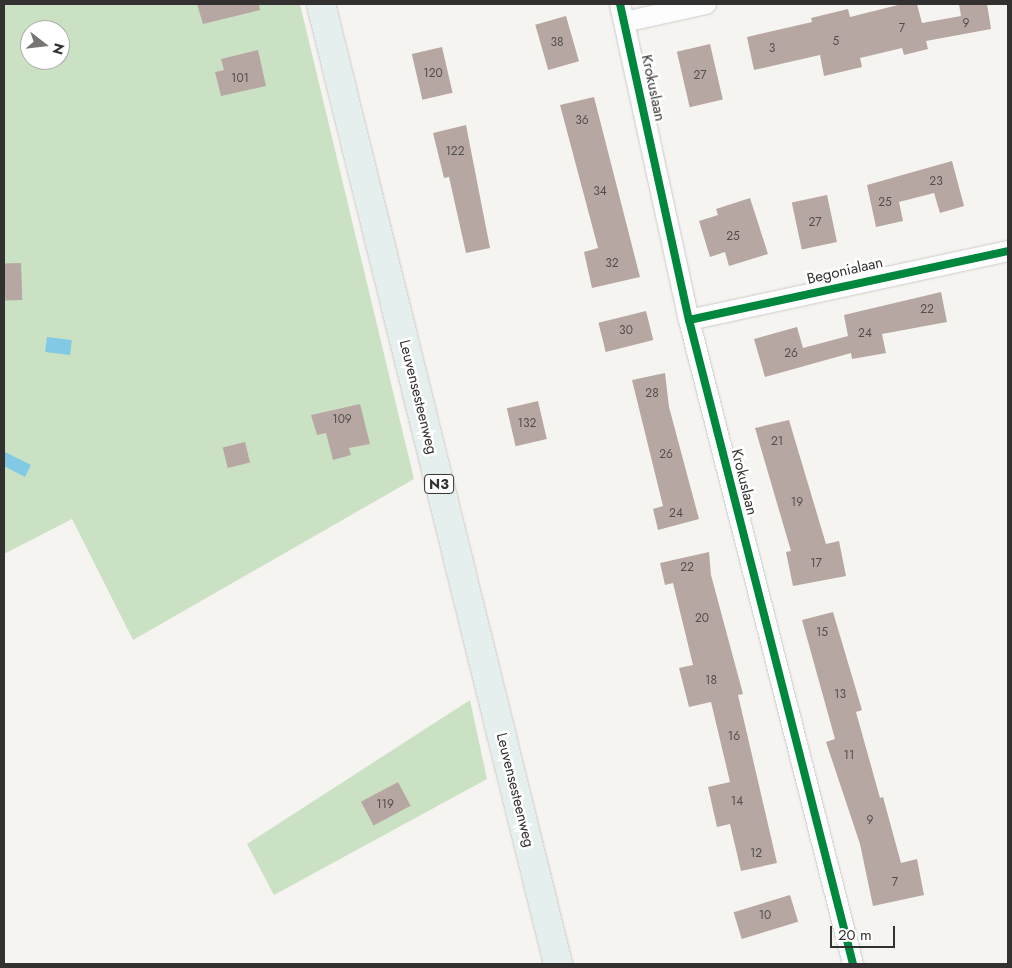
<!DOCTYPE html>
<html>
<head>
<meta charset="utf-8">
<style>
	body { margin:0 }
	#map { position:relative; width:1012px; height:968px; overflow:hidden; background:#f6f4f1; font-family:Jost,sans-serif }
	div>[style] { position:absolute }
	.green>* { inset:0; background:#cbe1c4 }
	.water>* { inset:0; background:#81c9e4; transform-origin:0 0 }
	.building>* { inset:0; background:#b7a7a3; transform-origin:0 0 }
	.roads { filter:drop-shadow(0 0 1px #cdcbc9) drop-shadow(0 0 1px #cdcbc9) }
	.minor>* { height:20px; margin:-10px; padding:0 10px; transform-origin:10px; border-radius:10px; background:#fefdfd }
	.primary>* { height:28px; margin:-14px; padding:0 14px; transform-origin:14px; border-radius:14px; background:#e5f0ee }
	.cycleway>* { height:8px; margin:-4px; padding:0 4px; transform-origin:4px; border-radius:4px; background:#00873e }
	span { translate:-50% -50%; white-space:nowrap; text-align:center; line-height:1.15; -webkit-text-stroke:5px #fff; paint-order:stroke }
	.number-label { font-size:12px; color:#534e4c }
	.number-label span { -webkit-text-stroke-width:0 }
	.shield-label span { padding:1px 4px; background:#fff; border:1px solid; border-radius:4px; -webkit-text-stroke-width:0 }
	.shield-label { font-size:14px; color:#32312f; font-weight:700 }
	.street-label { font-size:15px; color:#32312f }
	.frame { position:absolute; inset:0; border:5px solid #32312f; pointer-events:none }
	.north { position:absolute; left:20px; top:20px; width:50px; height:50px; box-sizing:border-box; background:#fff; border:1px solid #adadac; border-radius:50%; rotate:106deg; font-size:14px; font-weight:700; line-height:20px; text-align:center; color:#32312f }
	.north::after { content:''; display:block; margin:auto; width:18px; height:22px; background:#777573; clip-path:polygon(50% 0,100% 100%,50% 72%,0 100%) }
	.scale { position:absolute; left:830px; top:926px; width:65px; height:22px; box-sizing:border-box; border:2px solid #32312f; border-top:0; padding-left:6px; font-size:15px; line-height:18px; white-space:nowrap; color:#32312f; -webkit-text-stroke:4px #fff; paint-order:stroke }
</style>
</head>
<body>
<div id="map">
	<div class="green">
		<i style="clip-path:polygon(evenodd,4px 4px,300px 4px,414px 479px,133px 640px,72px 519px,4px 554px,4px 4px,30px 30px,60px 30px,60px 60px,30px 60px,30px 30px)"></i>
		<i style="clip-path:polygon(470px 700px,487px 779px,274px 895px,247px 844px)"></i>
	</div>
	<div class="water">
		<i style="left:47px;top:337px;width:25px;height:15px;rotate:7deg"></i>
		<i style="clip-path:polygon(5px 452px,31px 465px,25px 477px,4px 466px)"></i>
	</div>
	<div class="building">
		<i style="clip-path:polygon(197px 4px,259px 4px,260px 10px,203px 24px)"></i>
		<i style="clip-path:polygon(902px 4px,917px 4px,922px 23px,961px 16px,959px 4px,987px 4px,991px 29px,926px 41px,928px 49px,904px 55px,902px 48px,860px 58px,862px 67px,824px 76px,820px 55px,754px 70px,747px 37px,812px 22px,811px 18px,848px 9px,850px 17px)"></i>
		<i style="left:566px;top:16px;width:47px;height:32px;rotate:74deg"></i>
		<i style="left:710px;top:44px;width:57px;height:34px;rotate:77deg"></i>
		<i style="left:442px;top:47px;width:47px;height:31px;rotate:77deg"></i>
		<i style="clip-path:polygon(258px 50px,266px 86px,221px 96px,215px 72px,224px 70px,221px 59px)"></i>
		<i style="clip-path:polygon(594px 97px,640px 277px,592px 288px,584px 252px,598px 248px,560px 105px)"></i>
		<i style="clip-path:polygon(466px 125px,490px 248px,466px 253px,449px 177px,444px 178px,433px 133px)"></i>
		<i style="clip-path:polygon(952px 161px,964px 206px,940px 213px,934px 193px,899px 202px,903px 221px,876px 227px,867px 185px)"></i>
		<i style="left:827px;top:195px;width:48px;height:36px;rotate:78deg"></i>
		<i style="clip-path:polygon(750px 198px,768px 254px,729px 266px,725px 252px,710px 257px,699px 221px,718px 215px,716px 209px)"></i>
		<i style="left:21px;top:263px;width:37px;height:17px;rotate:88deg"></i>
		<i style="clip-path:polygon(941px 292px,947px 322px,882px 334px,886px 353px,852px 359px,851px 353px,765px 377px,754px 339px,797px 327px,803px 348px,848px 336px,844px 315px)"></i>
		<i style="left:646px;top:311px;width:30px;height:49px;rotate:76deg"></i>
		<i style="clip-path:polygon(665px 373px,669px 407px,699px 519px,658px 530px,653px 509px,663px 506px,632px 380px)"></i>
		<i style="left:538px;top:401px;width:39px;height:32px;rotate:77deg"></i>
		<i style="clip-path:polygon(360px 404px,370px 444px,349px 448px,351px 455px,333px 460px,326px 433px,317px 435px,311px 415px)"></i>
		<i style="clip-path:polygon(789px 420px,826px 544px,839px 541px,846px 576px,793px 586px,786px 552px,791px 551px,755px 428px)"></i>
		<i style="left:245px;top:442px;width:21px;height:23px;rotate:76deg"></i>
		<i style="clip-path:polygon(709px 552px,711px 575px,743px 694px,738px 695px,777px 863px,741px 871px,730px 824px,717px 827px,708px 787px,730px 782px,711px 702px,689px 707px,679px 668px,693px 665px,673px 583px,665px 585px,660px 563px)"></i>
		<i style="clip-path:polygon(833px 612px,862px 710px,856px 712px,880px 798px,883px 797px,901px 863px,917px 859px,924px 895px,873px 906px,860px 844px,826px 742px,835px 739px,802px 620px)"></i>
		<i style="left:398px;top:782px;width:27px;height:42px;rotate:62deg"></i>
		<i style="left:790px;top:895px;width:28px;height:59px;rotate:73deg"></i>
	</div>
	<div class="roads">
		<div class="minor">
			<i style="left:620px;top:4px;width:323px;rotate:77.7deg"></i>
			<i style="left:689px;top:320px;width:665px;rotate:75.71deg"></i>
			<i style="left:624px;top:22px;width:84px;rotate:-12.4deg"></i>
			<i style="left:689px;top:320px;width:326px;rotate:-12.2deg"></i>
		</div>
		<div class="primary">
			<i style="left:321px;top:4px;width:989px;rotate:76.13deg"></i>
		</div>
	</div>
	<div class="cycleway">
		<i style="left:620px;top:4px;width:323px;rotate:77.7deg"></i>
		<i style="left:689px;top:320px;width:665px;rotate:75.71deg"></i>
		<i style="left:689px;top:320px;width:326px;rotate:-12.2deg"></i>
	</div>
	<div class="number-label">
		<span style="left:966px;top:24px">9</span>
		<span style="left:902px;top:29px">7</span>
		<span style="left:836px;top:42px">5</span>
		<span style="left:557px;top:43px">38</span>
		<span style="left:772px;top:49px">3</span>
		<span style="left:433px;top:74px">120</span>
		<span style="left:700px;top:76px">27</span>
		<span style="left:240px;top:79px">101</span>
		<span style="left:582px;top:121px">36</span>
		<span style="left:455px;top:152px">122</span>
		<span style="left:936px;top:182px">23</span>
		<span style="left:600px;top:192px">34</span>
		<span style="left:885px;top:203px">25</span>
		<span style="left:815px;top:223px">27</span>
		<span style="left:733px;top:237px">25</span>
		<span style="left:612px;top:264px">32</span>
		<span style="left:927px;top:310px">22</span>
		<span style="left:626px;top:331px">30</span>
		<span style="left:865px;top:334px">24</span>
		<span style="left:791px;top:354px">26</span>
		<span style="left:652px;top:394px">28</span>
		<span style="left:342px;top:420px">109</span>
		<span style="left:527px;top:424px">132</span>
		<span style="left:777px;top:442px">21</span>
		<span style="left:666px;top:455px">26</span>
		<span style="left:797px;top:503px">19</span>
		<span style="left:676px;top:514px">24</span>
		<span style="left:816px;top:564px">17</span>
		<span style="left:687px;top:568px">22</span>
		<span style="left:702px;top:619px">20</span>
		<span style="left:822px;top:633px">15</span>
		<span style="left:711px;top:681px">18</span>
		<span style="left:840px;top:695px">13</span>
		<span style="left:734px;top:737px">16</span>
		<span style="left:849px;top:756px">11</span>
		<span style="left:737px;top:802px">14</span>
		<span style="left:385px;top:805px">119</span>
		<span style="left:870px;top:821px">9</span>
		<span style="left:756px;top:854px">12</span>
		<span style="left:895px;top:883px">7</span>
		<span style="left:765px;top:916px">10</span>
	</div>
	<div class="shield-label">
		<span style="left:439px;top:484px">N3</span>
	</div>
	<div class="street-label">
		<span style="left:653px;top:88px;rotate:78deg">Krokuslaan</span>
		<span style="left:845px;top:271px;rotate:-13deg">Begonialaan</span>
		<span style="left:418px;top:397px;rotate:76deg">Leuvensesteenweg</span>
		<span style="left:744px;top:482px;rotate:76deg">Krokuslaan</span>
		<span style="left:515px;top:790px;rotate:76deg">Leuvensesteenweg</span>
	</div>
	<div class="frame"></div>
	<div class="north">N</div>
	<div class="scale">20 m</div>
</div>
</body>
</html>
